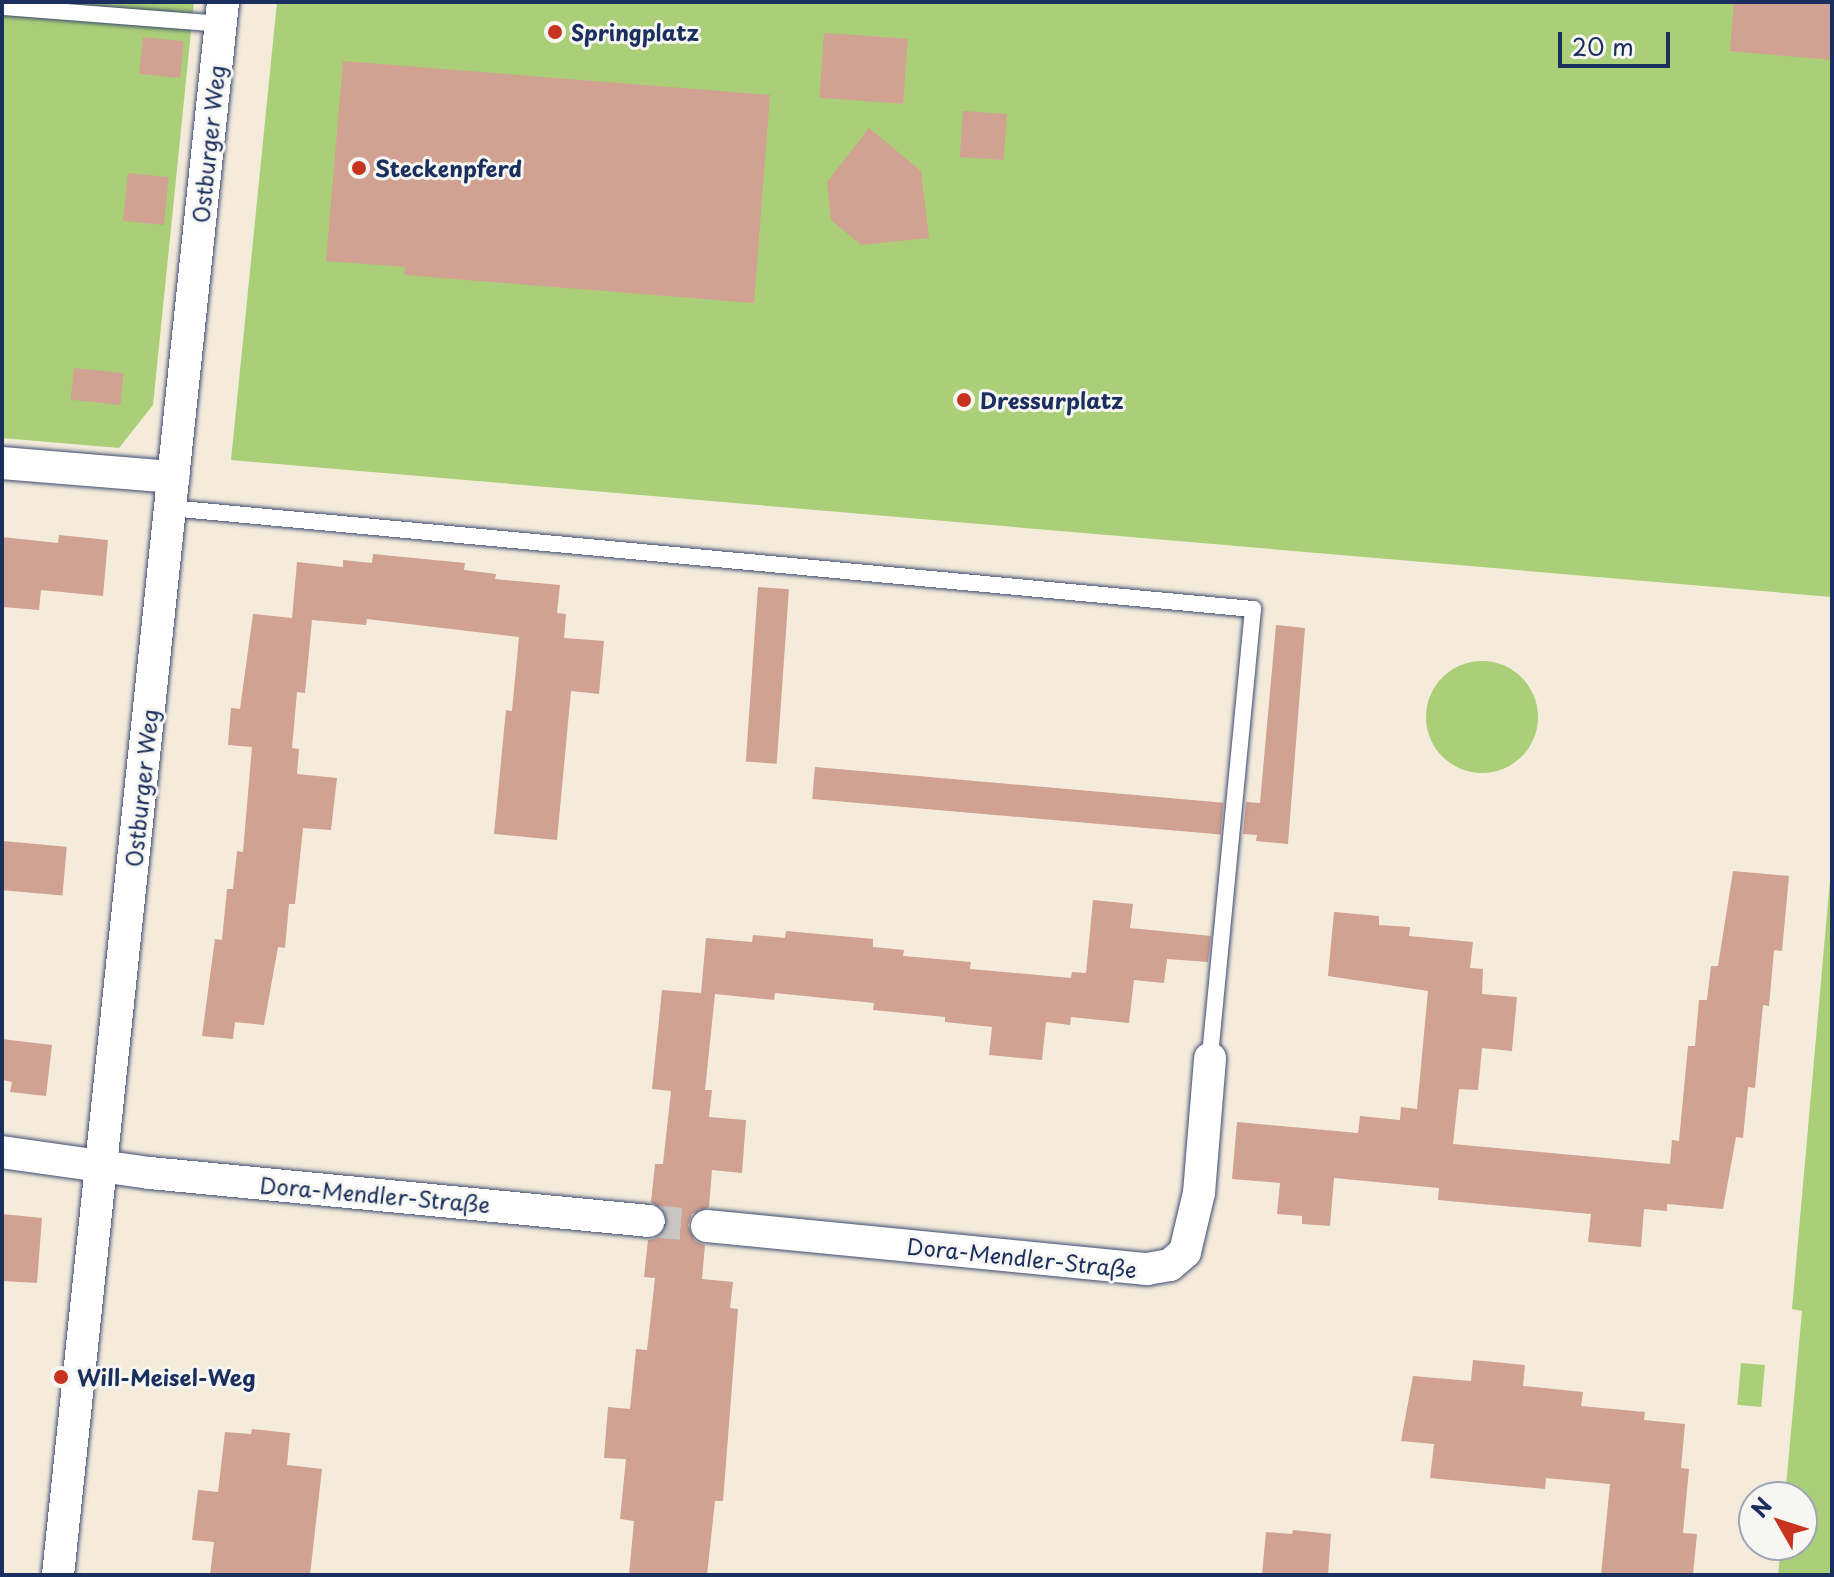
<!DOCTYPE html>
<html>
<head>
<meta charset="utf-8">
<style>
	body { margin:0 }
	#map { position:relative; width:1834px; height:1577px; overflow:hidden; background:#f4ebdb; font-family:"Playpen Sans",sans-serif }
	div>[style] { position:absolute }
	.green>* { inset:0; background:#abcf78; transform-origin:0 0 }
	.round { border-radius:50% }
	.building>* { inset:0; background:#d1a191; transform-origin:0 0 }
	.street-tunnel>* { height:32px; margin-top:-16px; transform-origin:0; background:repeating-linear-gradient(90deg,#c9c5c2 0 32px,transparent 0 48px) }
	.roads { filter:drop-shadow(0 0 2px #3c4b71) drop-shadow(0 0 2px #3c4b71) }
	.lane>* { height:16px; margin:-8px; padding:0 8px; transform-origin:8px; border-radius:8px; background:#fff }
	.street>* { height:32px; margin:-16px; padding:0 16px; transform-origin:16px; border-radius:16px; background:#fff }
	.dots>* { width:22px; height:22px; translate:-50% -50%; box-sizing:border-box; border:4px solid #f6f6f2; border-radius:50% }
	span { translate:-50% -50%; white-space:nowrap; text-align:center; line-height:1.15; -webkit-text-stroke:6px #f6f6f2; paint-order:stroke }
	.poi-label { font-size:22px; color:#1b2f5e; font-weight:700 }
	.left { translate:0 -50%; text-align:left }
	.street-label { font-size:22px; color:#1b2f5e }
	.frame { position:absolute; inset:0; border:4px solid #1b2f5e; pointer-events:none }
	.north { position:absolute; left:1738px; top:1481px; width:80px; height:80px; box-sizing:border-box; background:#f6f6f2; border:2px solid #9ea6b7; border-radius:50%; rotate:309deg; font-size:22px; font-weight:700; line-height:32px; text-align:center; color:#1b2f5e }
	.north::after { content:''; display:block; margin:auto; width:28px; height:36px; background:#c8321e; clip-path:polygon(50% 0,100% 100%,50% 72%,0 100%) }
	.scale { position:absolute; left:1558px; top:32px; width:112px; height:36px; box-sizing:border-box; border:4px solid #1b2f5e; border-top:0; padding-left:10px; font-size:24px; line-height:28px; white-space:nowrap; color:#1b2f5e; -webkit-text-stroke:6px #f6f6f2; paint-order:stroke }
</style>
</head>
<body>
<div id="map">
	<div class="green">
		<i style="clip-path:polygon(2px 2px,194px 2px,153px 405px,119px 448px,2px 438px)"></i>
		<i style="clip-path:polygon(277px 2px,1832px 2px,1832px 597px,231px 460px)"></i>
		<i class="round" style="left:1426px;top:661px;width:112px;height:112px"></i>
		<i style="clip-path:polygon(1832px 857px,1832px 1575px,1778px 1575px,1781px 1545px,1802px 1545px,1802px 1497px,1785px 1497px,1802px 1311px,1792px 1309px)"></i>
		<i style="left:1741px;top:1363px;width:24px;height:42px;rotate:5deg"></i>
	</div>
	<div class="building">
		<i style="clip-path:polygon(1734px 2px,1832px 2px,1832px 60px,1730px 51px)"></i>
		<i style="left:824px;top:33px;width:84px;height:65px;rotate:4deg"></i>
		<i style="left:143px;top:37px;width:41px;height:37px;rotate:6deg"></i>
		<i style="clip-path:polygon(343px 61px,770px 95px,754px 303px,404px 275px,405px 267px,326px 261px)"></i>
		<i style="left:963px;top:111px;width:44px;height:46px;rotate:4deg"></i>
		<i style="clip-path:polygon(869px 128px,921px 171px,929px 238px,861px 245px,831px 220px,827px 182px)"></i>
		<i style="left:128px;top:173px;width:41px;height:48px;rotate:6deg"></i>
		<i style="left:74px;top:368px;width:50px;height:32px;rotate:6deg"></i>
		<i style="clip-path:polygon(59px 535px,108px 540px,103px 596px,41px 590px,39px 610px,2px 607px,2px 537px,58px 543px)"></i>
		<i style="clip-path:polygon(373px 554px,465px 563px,464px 570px,496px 574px,495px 579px,560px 585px,557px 613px,566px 614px,564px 638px,604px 641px,599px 694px,571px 691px,557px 840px,494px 834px,506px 710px,512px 711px,519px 637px,367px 619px,366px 625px,312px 620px,305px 693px,297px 692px,292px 748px,299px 749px,297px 774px,337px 778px,331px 830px,303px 828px,295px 904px,289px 904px,285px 948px,278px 947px,264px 1025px,235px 1022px,233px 1039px,202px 1036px,215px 939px,222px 940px,227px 889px,233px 889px,237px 851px,243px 852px,252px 747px,228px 745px,231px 708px,240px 709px,253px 614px,292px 618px,297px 562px,343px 567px,343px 560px,372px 563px)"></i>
		<i style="left:758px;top:587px;width:31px;height:175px;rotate:4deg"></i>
		<i style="clip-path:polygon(1276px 625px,1305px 628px,1288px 844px,1256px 841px,1257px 835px,1243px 834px,1246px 802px,1260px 803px)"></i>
		<i style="left:815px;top:767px;width:410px;height:32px;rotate:5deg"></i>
		<i style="left:2px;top:841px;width:65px;height:49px;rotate:5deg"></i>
		<i style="clip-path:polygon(1733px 871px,1789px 876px,1782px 951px,1774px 950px,1769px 1006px,1763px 1005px,1755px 1088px,1748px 1087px,1743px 1138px,1736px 1137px,1723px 1209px,1667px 1204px,1667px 1211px,1644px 1209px,1641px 1247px,1588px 1242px,1591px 1214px,1438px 1200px,1439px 1188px,1334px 1178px,1330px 1226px,1302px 1224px,1302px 1216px,1277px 1214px,1280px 1183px,1232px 1179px,1237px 1122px,1358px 1133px,1360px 1116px,1400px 1120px,1401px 1107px,1417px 1109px,1428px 991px,1328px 976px,1334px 912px,1379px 916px,1379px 925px,1410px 927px,1409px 936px,1473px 942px,1470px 968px,1483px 969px,1482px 994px,1517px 997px,1512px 1051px,1482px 1048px,1478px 1090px,1459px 1089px,1453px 1144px,1670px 1164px,1672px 1140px,1679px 1141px,1688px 1046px,1695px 1046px,1699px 1000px,1707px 1000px,1711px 966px,1718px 966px)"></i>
		<i style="clip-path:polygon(1093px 900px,1133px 904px,1130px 928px,1211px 936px,1208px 962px,1167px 959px,1164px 983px,1134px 980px,1129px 1023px,1071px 1017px,1070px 1025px,1046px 1022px,1042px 1060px,989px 1055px,992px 1027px,945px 1022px,945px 1017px,873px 1010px,874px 1003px,775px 993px,774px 1000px,715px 994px,705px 1090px,712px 1090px,709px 1117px,746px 1120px,742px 1173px,712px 1170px,709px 1207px,692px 1214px,688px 1225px,695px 1241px,705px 1245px,702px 1279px,733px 1282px,730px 1308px,738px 1309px,723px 1501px,715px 1501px,707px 1575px,629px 1575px,634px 1521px,620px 1519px,626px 1459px,604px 1458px,608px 1407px,630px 1409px,636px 1349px,647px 1350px,655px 1278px,644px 1277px,648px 1240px,658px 1238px,668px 1224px,666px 1212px,651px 1202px,655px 1164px,663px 1164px,671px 1091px,652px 1089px,662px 990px,701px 993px,706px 938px,752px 942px,753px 935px,785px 938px,786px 931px,873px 939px,873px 947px,904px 950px,903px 956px,971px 962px,970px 969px,1071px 978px,1072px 972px,1086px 973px)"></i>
		<i style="clip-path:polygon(2px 1039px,52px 1045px,46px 1096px,10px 1092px,12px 1082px,2px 1080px)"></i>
		<i style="clip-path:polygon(2px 1214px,42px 1218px,37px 1283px,2px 1281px)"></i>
		<i style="clip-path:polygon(1473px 1360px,1525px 1365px,1523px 1386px,1583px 1392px,1581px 1406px,1645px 1412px,1644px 1420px,1685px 1424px,1681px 1468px,1689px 1469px,1683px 1533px,1697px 1534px,1693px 1575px,1601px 1575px,1610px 1484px,1546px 1478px,1545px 1489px,1430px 1478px,1434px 1444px,1401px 1441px,1413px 1376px,1471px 1381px)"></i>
		<i style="clip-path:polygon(252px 1429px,290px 1433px,287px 1465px,322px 1469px,310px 1575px,210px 1575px,214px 1542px,192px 1540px,198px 1490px,218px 1492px,225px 1432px,251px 1434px)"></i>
		<i style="clip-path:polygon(1293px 1530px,1331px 1534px,1328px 1575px,1262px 1575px,1266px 1532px,1292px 1534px)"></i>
	</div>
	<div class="street-tunnel">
		<i style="left:649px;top:1221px;width:58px;rotate:4.9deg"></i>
	</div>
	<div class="roads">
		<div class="lane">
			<i style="left:2px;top:7px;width:220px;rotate:4.4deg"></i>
			<i style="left:170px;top:508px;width:1088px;rotate:5.33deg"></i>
			<i style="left:1253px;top:609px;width:451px;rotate:95.5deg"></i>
		</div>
		<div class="street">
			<i style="left:2px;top:463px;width:172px;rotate:4.7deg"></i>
			<i style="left:2px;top:1152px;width:149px;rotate:8.1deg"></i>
			<i style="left:150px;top:1173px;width:501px;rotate:5.49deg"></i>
			<i style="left:707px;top:1226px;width:442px;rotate:5.6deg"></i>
			<i style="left:1147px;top:1269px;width:23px;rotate:-10deg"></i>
			<i style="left:1170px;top:1265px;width:20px;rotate:-41deg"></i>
			<i style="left:1185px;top:1252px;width:61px;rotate:-76.7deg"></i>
			<i style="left:1199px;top:1193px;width:135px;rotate:-85.3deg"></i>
			<i style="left:58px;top:1575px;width:1582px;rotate:-84.01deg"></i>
		</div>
	</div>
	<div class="dots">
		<i style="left:555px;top:32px;background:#c8321e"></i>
		<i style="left:359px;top:168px;background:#c8321e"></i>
		<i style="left:964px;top:400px;background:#c8321e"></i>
		<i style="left:61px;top:1377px;background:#c8321e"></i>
	</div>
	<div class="poi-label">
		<span class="left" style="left:571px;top:32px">Springplatz</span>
		<span class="left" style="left:375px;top:168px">Steckenpferd</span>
		<span class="left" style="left:980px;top:400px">Dressurplatz</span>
		<span class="left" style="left:77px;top:1377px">Will-Meisel-Weg</span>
	</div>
	<div class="street-label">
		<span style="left:208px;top:144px;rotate:-84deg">Ostburger Weg</span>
		<span style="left:141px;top:788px;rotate:-84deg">Ostburger Weg</span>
		<span style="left:375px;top:1194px;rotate:5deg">Dora-Mendler-Straße</span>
		<span style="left:1022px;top:1257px;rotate:6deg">Dora-Mendler-Straße</span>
	</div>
	<div class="frame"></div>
	<div class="north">N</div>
	<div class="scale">20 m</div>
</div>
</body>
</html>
